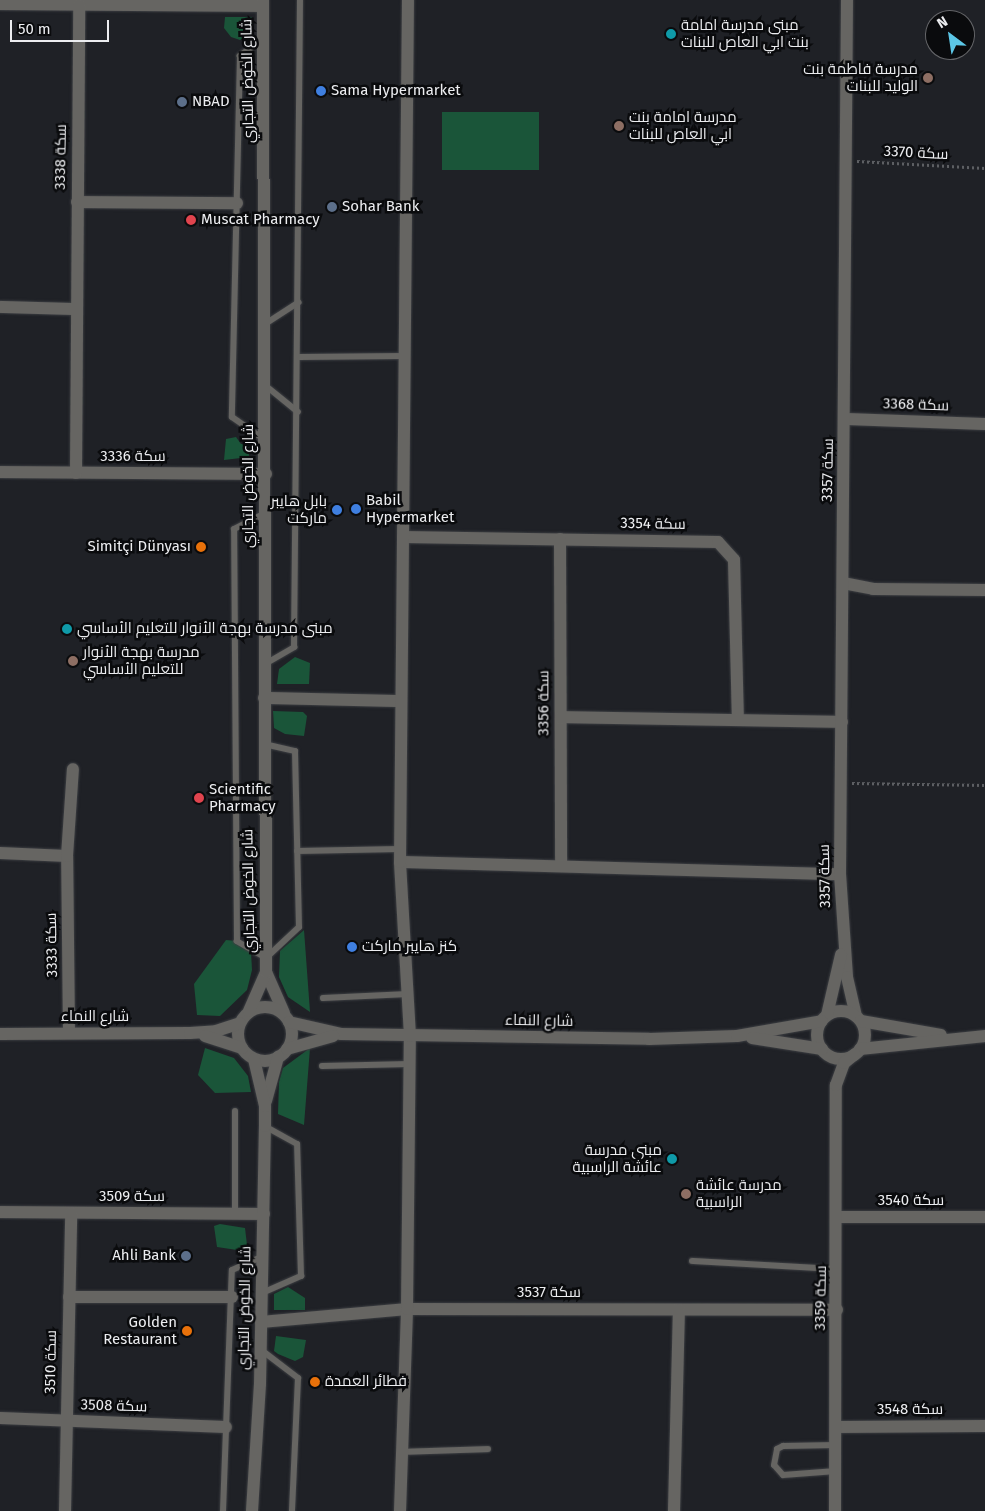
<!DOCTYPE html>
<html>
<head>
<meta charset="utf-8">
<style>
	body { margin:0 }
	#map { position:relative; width:985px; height:1511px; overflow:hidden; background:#1f2126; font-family:"Fira Sans",Cairo,sans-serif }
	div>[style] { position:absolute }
	.green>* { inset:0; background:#1a5539; transform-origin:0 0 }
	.path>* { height:2.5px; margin-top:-1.25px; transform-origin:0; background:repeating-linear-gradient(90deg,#5d5f63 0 2.5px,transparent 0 5px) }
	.roads { filter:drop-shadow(0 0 1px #3c3e42) drop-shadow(0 0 1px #3c3e42) }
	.service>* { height:6px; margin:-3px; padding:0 3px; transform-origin:3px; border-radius:3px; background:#666562 }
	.minor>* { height:12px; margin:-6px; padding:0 6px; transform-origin:6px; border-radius:6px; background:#666562 }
	.tertiary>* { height:12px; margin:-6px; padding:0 6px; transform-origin:6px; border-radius:6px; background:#666562 }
	.tertiary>.ring { margin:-6px; padding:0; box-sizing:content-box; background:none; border:12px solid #666562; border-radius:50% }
	.dots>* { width:14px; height:14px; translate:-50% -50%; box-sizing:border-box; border:2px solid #0a0b0d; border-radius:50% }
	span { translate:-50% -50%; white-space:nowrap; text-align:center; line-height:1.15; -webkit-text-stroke:5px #0a0b0d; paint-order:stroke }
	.poi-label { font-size:15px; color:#ecedf0 }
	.left { translate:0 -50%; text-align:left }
	.right { translate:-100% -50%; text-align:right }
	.street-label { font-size:15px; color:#ecedf0 }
	.north { position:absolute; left:925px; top:10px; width:50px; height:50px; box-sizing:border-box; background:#0a0b0d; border:1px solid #646568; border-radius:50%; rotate:329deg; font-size:14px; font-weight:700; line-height:20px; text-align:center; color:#ecedf0 }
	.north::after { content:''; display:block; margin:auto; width:18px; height:22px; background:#5cc7e7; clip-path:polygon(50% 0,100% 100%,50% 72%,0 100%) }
	.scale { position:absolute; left:10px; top:20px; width:99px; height:22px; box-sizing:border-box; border:2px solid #ecedf0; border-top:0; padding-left:6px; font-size:15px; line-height:18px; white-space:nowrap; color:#ecedf0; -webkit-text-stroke:4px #0a0b0d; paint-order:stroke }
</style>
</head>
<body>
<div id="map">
	<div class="green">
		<i style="clip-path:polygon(225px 17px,252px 17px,253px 32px,240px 40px,231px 37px,224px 28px)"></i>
		<i style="left:539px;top:112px;width:58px;height:97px;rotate:90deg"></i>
		<i style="clip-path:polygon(236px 437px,241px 444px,249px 444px,249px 457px,224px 460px,226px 439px)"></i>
		<i style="clip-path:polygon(295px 657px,310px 663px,309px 684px,277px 684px,279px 669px)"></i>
		<i style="clip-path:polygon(273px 711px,303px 712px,307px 716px,304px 736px,285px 734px,274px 728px)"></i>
		<i style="clip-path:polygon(304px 930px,310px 1012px,288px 997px,279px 977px,280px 951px)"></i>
		<i style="clip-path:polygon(226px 940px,237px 941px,251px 952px,252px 970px,247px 990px,220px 1016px,197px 1015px,194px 984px)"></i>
		<i style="clip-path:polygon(205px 1048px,234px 1058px,248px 1076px,251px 1092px,215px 1093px,198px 1075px)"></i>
		<i style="clip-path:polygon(310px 1048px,304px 1125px,278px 1114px,279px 1082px,283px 1068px)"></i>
		<i style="clip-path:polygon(220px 1224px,245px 1228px,247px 1245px,237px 1250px,217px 1247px,214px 1226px)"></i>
		<i style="clip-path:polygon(288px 1287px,305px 1298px,305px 1310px,274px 1310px,274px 1294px)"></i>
		<i style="clip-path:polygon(276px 1336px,306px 1340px,303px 1357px,295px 1361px,278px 1354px,274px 1351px)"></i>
	</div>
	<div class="path">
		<i style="left:857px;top:161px;width:128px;rotate:3.1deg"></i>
		<i style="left:852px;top:783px;width:133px;rotate:0.9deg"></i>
	</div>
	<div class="roads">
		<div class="service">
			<i style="left:263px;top:39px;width:29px;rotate:144deg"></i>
			<i style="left:240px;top:56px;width:361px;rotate:91.3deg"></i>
			<i style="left:232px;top:417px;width:40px;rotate:34.9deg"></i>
			<i style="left:265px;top:324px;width:40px;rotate:-32.9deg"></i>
			<i style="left:299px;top:357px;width:105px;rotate:-0.5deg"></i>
			<i style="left:266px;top:386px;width:41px;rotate:39.1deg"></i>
			<i style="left:265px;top:664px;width:34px;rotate:-30deg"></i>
			<i style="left:294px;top:647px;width:647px;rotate:-89.47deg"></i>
			<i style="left:264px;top:744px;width:32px;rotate:13deg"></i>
			<i style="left:295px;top:751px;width:176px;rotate:88.7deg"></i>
			<i style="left:299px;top:927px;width:45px;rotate:136.8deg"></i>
			<i style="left:266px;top:958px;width:34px;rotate:-150deg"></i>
			<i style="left:237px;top:941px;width:412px;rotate:-90.4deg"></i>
			<i style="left:234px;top:529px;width:34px;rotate:-27deg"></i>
			<i style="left:297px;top:851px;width:103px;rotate:-1.1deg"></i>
			<i style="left:323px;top:998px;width:85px;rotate:-2.7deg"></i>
			<i style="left:322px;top:1066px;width:88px;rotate:-1.3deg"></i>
			<i style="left:235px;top:1214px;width:103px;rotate:-90deg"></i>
			<i style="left:692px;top:1261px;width:145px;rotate:3.2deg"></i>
			<i style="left:262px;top:1293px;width:43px;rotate:-23.6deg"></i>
			<i style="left:301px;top:1276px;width:132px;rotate:-91.7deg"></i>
			<i style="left:297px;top:1144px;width:37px;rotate:-151deg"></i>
			<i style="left:260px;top:1349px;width:48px;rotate:37.3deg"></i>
			<i style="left:298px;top:1378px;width:133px;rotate:92.6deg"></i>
			<i style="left:402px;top:1452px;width:86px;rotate:-2deg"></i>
			<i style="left:836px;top:1471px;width:53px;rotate:175.7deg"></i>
			<i style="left:783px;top:1475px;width:13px;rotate:-132deg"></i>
			<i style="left:774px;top:1465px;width:16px;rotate:-79deg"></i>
			<i style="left:777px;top:1449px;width:7px;rotate:-27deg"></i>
			<i style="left:783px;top:1446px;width:53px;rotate:-1.1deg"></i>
			<i style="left:223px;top:1511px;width:241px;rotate:-87.9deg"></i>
			<i style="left:232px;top:1270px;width:34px;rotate:-24deg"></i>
		</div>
		<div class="minor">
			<i style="left:0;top:4px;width:263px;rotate:0.4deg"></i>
			<i style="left:77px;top:202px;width:160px;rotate:0.4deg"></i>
			<i style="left:0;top:307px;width:76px;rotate:1.5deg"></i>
			<i style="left:846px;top:419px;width:139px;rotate:2.1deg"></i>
			<i style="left:0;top:472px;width:266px;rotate:0.4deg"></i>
			<i style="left:76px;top:473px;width:468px;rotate:-89.6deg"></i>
			<i style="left:403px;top:537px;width:315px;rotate:0.9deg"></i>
			<i style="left:718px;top:542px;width:24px;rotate:48deg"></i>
			<i style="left:734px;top:560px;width:160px;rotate:88.6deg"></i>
			<i style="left:560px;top:539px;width:327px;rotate:89.8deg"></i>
			<i style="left:843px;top:583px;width:31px;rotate:11deg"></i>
			<i style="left:873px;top:589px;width:112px;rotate:0.5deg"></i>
			<i style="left:264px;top:698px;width:137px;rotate:1.3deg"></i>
			<i style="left:561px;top:717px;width:281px;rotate:1deg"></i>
			<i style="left:0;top:853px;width:67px;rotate:2.6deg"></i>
			<i style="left:400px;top:862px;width:440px;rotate:1.6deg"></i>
			<i style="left:69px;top:1033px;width:177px;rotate:-90.6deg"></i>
			<i style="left:67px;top:856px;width:87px;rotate:-86.1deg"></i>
			<i style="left:0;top:1212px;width:264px;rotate:0.4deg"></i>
			<i style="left:838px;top:1217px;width:147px"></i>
			<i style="left:69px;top:1297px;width:163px"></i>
			<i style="left:261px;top:1322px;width:147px;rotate:-5.1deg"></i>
			<i style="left:407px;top:1309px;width:430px;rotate:0.1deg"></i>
			<i style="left:0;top:1418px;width:226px;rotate:2.3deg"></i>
			<i style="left:836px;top:1427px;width:149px;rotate:-0.4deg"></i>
			<i style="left:65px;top:1511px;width:298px;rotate:-88.8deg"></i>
			<i style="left:400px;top:1511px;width:202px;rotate:-88deg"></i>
			<i style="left:407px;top:1309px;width:273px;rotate:-89.4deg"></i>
			<i style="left:410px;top:1036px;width:174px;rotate:-93.3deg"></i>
			<i style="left:400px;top:862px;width:862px;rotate:-89.47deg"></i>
			<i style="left:674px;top:1511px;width:201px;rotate:-88.6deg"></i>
		</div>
		<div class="tertiary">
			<i style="left:847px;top:0;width:874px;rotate:90.46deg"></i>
			<i style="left:840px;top:874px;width:103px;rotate:86.1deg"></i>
			<i style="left:847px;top:977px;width:40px;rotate:77deg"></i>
			<i style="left:266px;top:972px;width:45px;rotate:66.3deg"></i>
			<i class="ring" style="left:238px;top:1007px;width:42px;height:42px"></i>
			<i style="left:249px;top:1011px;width:43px;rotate:-66.4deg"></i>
			<i style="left:266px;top:972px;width:972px;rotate:-90.18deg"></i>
			<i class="ring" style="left:817px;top:1011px;width:36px;height:36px"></i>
			<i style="left:827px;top:1015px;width:62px;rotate:-76.9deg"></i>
			<i style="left:861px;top:1021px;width:81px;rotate:9.9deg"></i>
			<i style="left:289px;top:1022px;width:53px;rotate:13deg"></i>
			<i style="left:341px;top:1034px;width:308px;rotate:0.9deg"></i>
			<i style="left:649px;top:1039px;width:88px;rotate:-2deg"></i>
			<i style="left:737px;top:1036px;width:86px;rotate:-10deg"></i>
			<i style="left:0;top:1034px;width:190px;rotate:-0.3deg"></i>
			<i style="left:190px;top:1033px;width:26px;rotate:-4deg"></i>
			<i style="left:216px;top:1031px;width:25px;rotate:-18deg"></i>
			<i style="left:205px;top:1036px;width:39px;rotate:18deg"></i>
			<i style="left:752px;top:1038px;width:71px;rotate:8.9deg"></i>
			<i style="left:287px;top:1049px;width:48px;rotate:-15.8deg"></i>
			<i style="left:860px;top:1049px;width:126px;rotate:-5.9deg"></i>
			<i style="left:266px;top:1101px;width:46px;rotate:-74.7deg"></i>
			<i style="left:252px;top:1511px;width:127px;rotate:-86.4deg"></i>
			<i style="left:260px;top:1384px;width:258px;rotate:-88.9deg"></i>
			<i style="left:265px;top:1126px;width:20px;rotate:-90deg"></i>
			<i style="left:265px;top:1106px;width:48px;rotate:-103.2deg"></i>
			<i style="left:835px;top:1511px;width:426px;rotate:-89.9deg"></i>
			<i style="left:836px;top:1085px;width:23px;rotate:-70deg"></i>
			<i style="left:844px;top:1063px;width:14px;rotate:-39deg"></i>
		</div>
	</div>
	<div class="dots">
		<i style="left:671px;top:34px;background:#0f9aa8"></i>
		<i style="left:928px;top:78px;background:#8d6e63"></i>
		<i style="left:321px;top:91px;background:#3f7fe0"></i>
		<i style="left:182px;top:102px;background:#5c6f8a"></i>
		<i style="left:619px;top:126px;background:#8d6e63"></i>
		<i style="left:332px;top:207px;background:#5c6f8a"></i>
		<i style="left:191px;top:220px;background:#e0444e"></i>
		<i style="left:356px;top:509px;background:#3f7fe0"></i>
		<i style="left:337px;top:510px;background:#3f7fe0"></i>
		<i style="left:201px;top:547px;background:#e8710a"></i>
		<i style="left:67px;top:629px;background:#0f9aa8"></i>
		<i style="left:73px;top:661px;background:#8d6e63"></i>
		<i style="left:199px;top:798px;background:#e0444e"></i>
		<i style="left:352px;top:947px;background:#3f7fe0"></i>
		<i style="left:672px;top:1159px;background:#0f9aa8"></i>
		<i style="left:686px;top:1194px;background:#8d6e63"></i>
		<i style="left:186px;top:1256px;background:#5c6f8a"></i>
		<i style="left:187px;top:1331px;background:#e8710a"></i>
		<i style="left:315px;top:1382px;background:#e8710a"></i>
	</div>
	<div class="poi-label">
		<span class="left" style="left:681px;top:34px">مبنى مدرسة امامة<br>بنت ابي العاص للبنات</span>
		<span class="right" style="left:918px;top:78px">مدرسة فاطمة بنت<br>الوليد للبنات</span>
		<span class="left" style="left:331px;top:91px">Sama Hypermarket</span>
		<span class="left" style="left:192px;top:102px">NBAD</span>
		<span class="left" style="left:629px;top:126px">مدرسة امامة بنت<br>ابي العاص للبنات</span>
		<span class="left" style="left:342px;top:207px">Sohar Bank</span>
		<span class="left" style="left:201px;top:220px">Muscat Pharmacy</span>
		<span class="left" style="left:366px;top:509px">Babil<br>Hypermarket</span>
		<span class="right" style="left:327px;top:510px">بابل هايبر<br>ماركت</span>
		<span class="right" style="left:191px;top:547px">Simitçi Dünyası</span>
		<span class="left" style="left:77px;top:629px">مبنى مدرسة بهجة الأنوار للتعليم الأساسي</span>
		<span class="left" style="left:83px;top:661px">مدرسة بهجة الأنوار<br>للتعليم الأساسي</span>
		<span class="left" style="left:209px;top:798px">Scientific<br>Pharmacy</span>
		<span class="left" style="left:362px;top:947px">كنز هايبر ماركت</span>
		<span class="right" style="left:662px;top:1159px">مبنى مدرسة<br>عائشة الراسبية</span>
		<span class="left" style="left:696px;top:1194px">مدرسة عائشة<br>الراسبية</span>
		<span class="right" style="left:176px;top:1256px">Ahli Bank</span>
		<span class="right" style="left:177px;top:1331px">Golden<br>Restaurant</span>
		<span class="left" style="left:325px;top:1382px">فطائر العمدة</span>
	</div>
	<div class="street-label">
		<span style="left:248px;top:81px;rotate:-91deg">شارع الخوض التجاري</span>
		<span style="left:916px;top:153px;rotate:3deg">سكة 3370</span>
		<span style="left:61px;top:157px;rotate:-89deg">سكة 3338</span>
		<span style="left:916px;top:405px;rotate:2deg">سكة 3368</span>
		<span style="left:133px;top:457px">سكة 3336</span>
		<span style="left:828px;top:470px;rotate:-89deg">سكة 3357</span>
		<span style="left:249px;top:486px;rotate:-90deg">شارع الخوض التجاري</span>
		<span style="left:653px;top:524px;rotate:1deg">سكة 3354</span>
		<span style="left:544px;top:703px;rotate:-90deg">سكة 3356</span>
		<span style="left:825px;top:876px;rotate:-91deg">سكة 3357</span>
		<span style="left:249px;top:891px;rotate:-91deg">شارع الخوض التجاري</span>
		<span style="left:52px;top:945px;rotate:-91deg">سكة 3333</span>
		<span style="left:95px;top:1017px">شارع النماء</span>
		<span style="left:539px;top:1021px;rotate:1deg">شارع النماء</span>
		<span style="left:132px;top:1197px">سكة 3509</span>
		<span style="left:911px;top:1201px">سكة 3540</span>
		<span style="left:549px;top:1293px">سكة 3537</span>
		<span style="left:821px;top:1298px;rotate:-89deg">سكة 3359</span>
		<span style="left:245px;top:1308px;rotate:-89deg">شارع الخوض التجاري</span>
		<span style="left:51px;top:1362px;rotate:-89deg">سكة 3510</span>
		<span style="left:114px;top:1406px;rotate:2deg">سكة 3508</span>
		<span style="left:910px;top:1410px">سكة 3548</span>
	</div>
	<div class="north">N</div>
	<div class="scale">50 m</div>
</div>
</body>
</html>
